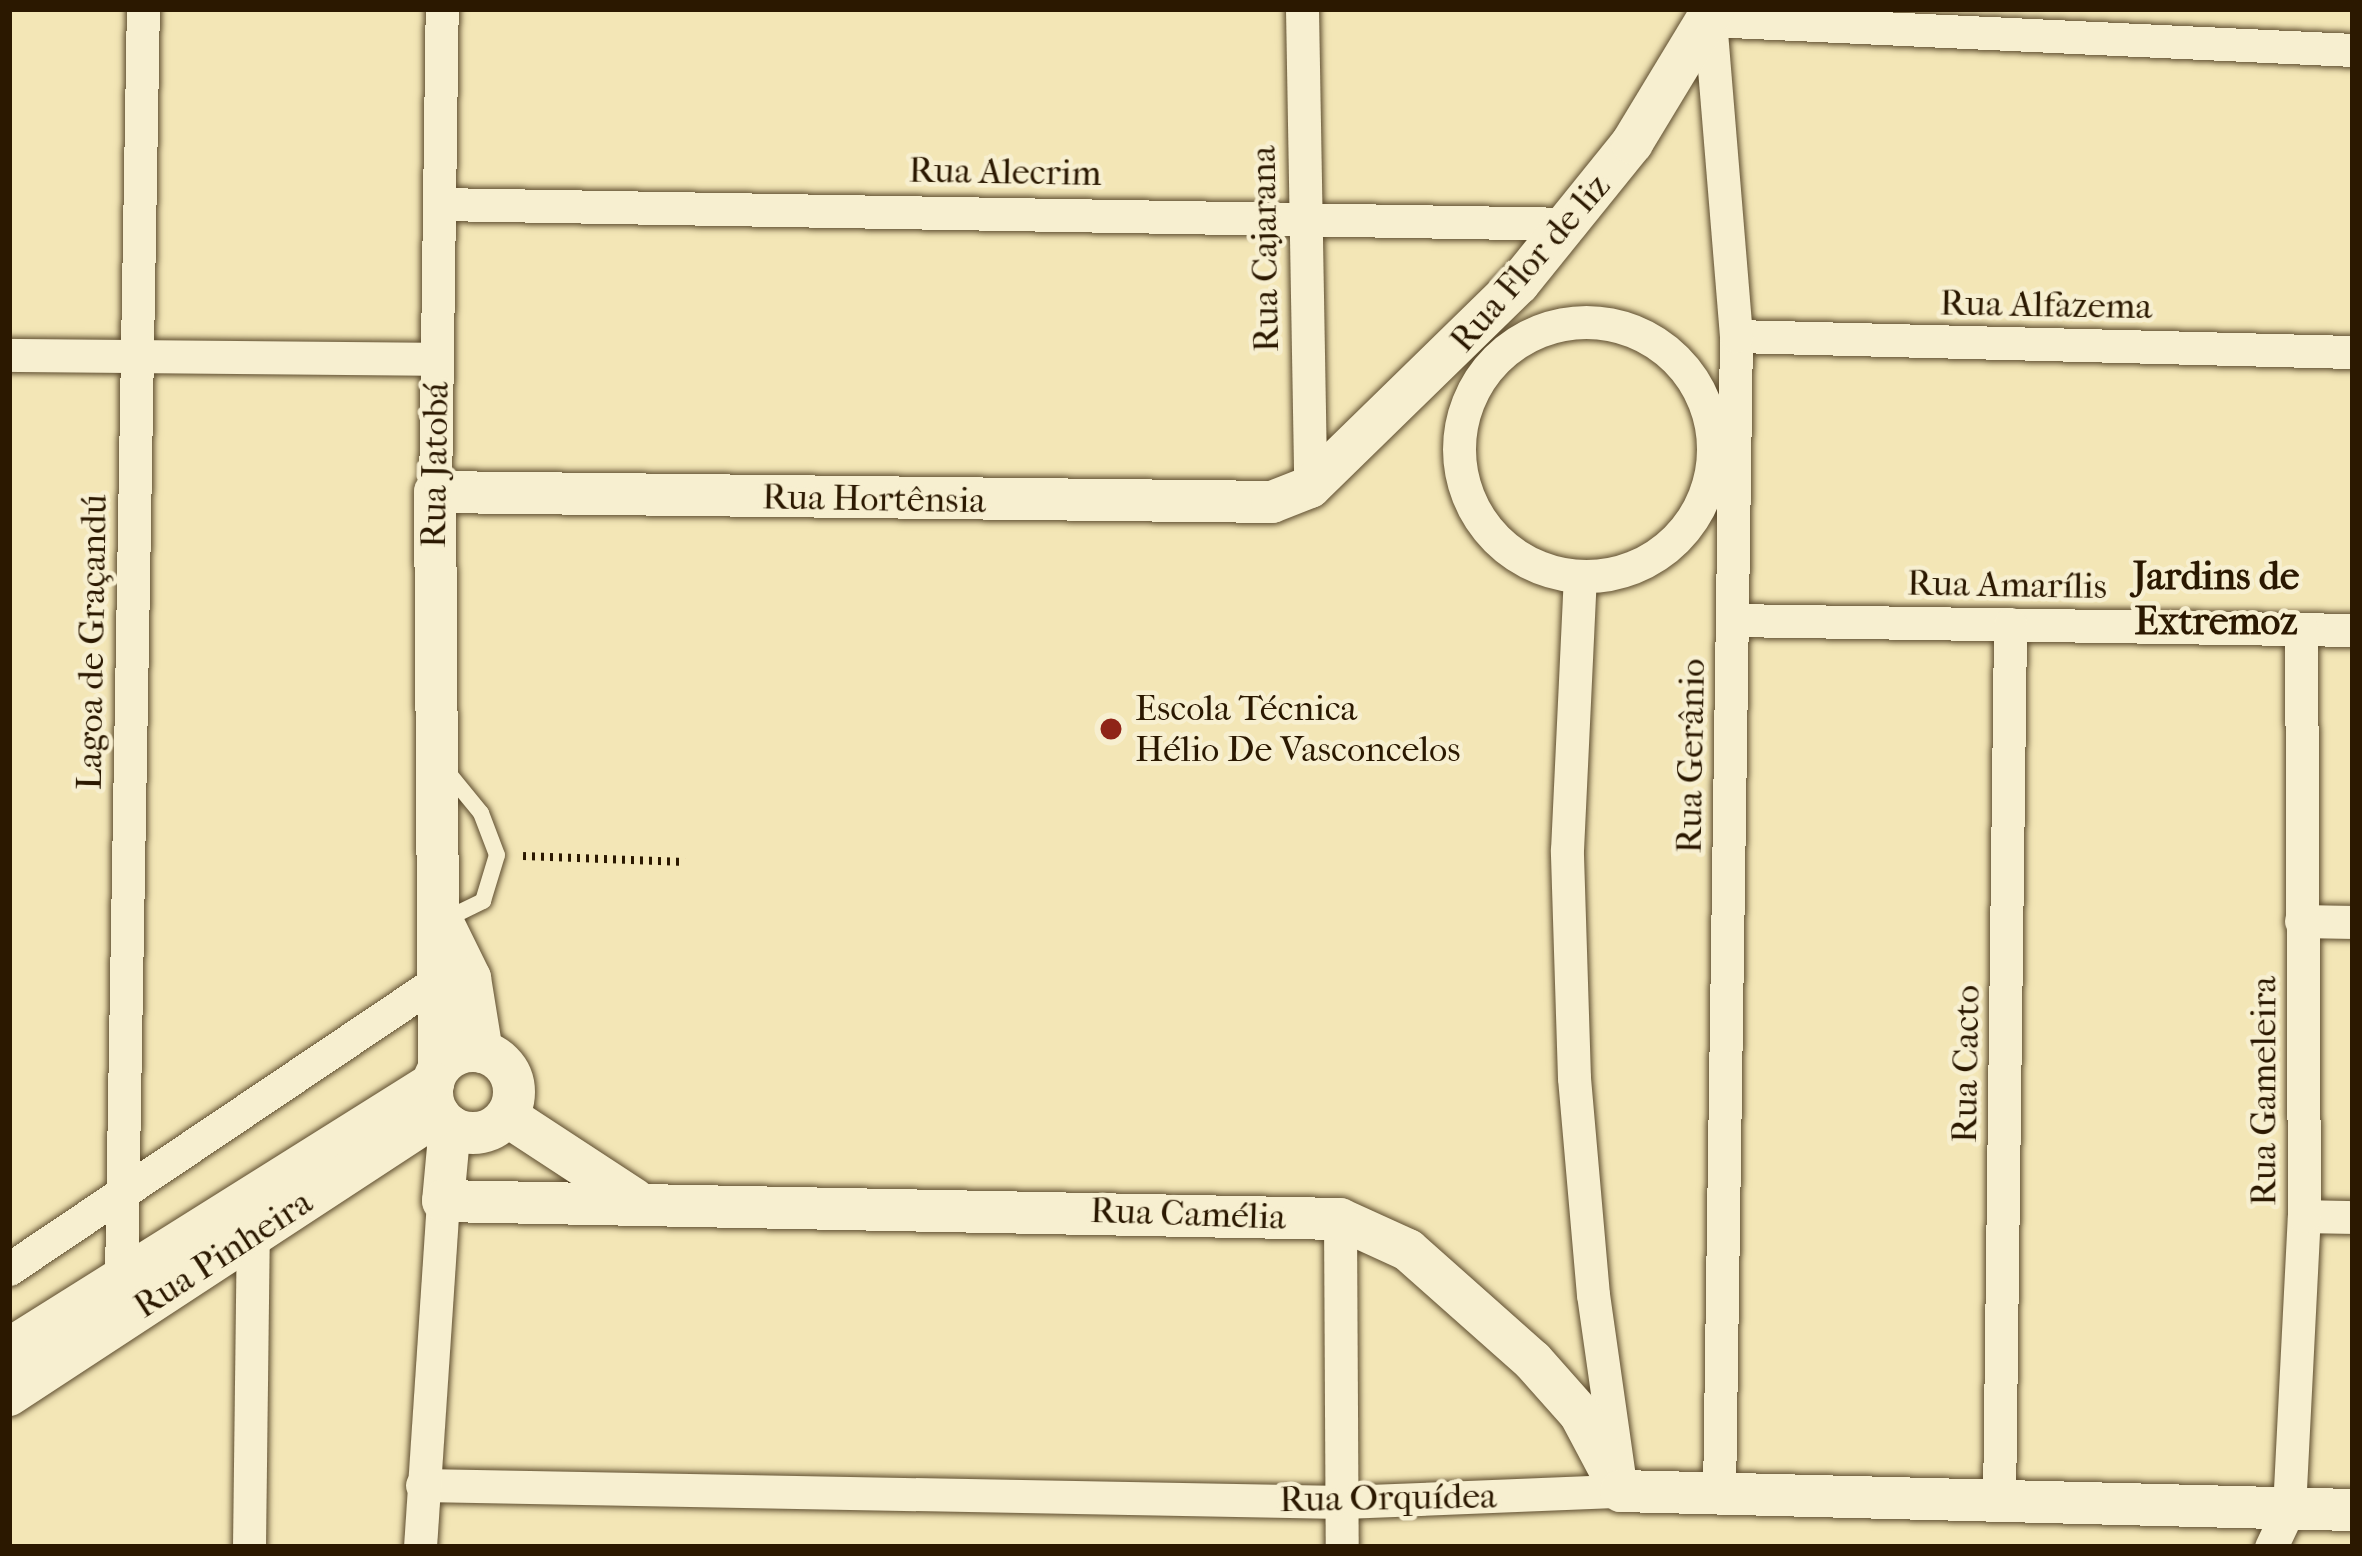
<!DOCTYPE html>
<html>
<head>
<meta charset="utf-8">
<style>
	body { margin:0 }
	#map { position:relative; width:2362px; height:1556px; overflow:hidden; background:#f3e6b6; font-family:"IM FELL French Canon",serif }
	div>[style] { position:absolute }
	.path>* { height:8px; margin-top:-4px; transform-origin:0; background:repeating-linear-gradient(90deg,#2b1800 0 3px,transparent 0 9px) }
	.roads { filter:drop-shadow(0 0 3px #5d4c2e) drop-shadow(0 0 3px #5d4c2e) }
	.service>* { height:16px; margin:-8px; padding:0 8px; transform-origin:8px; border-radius:8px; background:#f7efd0 }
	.minor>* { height:33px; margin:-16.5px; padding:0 16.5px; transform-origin:16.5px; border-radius:16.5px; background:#f7efd0 }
	.minor>.ring { margin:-16.5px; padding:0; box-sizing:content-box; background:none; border:33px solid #f7efd0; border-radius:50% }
	.tertiary>* { height:42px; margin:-21px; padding:0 21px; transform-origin:21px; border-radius:21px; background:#f7efd0 }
	.tertiary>.ring { margin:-21px; padding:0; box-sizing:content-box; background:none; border:42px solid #f7efd0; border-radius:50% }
	.dots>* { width:33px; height:33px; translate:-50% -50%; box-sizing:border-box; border:6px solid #f7efd0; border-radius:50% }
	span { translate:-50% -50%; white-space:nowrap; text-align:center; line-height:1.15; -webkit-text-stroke:9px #f7efd0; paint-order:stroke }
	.street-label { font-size:36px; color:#2b1800 }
	.poi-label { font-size:36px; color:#2b1800 }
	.left { translate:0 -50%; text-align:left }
	.neighbourhood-label { font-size:39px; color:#2b1800; font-weight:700 }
	.frame { position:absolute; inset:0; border:12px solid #2b1800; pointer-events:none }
</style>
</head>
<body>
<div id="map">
	<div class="path">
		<i style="left:523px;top:856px;width:162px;rotate:2.1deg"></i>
	</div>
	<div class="roads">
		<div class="service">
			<i style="left:442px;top:921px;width:46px;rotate:-26deg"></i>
			<i style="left:483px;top:901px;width:48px;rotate:-73.1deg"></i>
			<i style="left:497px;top:855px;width:45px;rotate:-110.9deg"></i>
			<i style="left:481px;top:813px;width:57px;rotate:-129.3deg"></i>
		</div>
		<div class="minor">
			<i style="left:1302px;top:9px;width:478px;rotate:89deg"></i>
			<i style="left:439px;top:204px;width:1132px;rotate:1.01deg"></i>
			<i class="ring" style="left:1459px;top:322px;width:221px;height:221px"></i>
			<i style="left:1736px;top:336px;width:617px;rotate:1.49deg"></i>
			<i style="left:9px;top:355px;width:428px;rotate:0.5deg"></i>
			<i style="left:435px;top:492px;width:483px;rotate:-89.2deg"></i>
			<i style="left:1732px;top:620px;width:621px;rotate:0.92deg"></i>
			<i style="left:2301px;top:921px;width:52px;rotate:1.1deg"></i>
			<i style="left:2304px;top:1216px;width:49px;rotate:1.2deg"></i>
			<i style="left:1340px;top:1219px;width:328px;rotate:89.7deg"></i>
			<i style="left:9px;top:1269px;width:512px;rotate:-33.94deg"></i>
			<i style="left:121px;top:1276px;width:1267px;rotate:-89.01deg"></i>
			<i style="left:422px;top:1485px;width:921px;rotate:1.06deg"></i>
			<i style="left:1343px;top:1502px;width:278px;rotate:-2.3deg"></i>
			<i style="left:1621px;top:1491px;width:198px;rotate:-98.1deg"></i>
			<i style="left:1593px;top:1295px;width:218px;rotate:-95deg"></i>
			<i style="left:1574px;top:1078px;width:228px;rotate:-91.8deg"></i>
			<i style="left:1567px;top:850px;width:274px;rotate:-87.3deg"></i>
			<i style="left:1719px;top:1495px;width:1159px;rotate:-89.16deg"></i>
			<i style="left:1736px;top:336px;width:317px;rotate:-94.7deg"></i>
			<i style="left:1710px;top:20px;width:644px;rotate:2.67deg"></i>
			<i style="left:1999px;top:1504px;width:880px;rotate:-89.28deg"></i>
			<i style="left:249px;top:1547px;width:313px;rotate:-89.3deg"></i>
			<i style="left:420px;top:1547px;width:347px;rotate:-86.2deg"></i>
			<i style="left:2271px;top:1547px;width:42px;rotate:-64.7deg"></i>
			<i style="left:2289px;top:1509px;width:293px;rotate:-87.1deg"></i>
			<i style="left:2304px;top:1216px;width:587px;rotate:-90.29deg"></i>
		</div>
		<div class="tertiary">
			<i style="left:442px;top:921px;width:64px;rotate:63.8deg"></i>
			<i style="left:470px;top:978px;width:75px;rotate:80.8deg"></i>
			<i class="ring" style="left:432px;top:1051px;width:40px;height:40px"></i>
			<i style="left:439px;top:1068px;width:576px;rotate:-90.4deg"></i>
			<i style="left:435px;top:492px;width:837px;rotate:0.68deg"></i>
			<i style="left:1272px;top:502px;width:41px;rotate:-21.5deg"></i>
			<i style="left:1310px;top:487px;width:292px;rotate:-44.3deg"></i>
			<i style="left:1519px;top:283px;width:180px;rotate:-51.1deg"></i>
			<i style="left:1632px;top:143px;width:157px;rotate:-58.8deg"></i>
			<i style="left:507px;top:1116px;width:152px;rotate:33.2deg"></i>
			<i style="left:450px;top:1126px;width:75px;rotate:95.3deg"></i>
			<i style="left:443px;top:1201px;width:897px;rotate:1.15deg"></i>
			<i style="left:1340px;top:1219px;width:75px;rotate:24.5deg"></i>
			<i style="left:1408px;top:1250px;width:167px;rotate:41.6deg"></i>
			<i style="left:1533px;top:1361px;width:71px;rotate:48.4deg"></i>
			<i style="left:1580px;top:1414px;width:87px;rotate:62deg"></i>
			<i style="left:1621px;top:1491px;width:732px;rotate:1.49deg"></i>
			<i style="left:9px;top:1349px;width:501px;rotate:-32.1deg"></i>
			<i style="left:9px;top:1395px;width:513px;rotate:-33.23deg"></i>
		</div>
	</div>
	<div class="dots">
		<i style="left:1111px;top:729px;background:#8f2418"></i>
	</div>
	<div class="street-label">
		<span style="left:1005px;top:172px;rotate:1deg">Rua Alecrim</span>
		<span style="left:1265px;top:249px;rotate:-91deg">Rua Cajarana</span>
		<span style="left:1530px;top:263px;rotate:-49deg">Rua Flor de liz</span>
		<span style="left:2046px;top:305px;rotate:1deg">Rua Alfazema</span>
		<span style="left:435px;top:465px;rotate:-89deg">Rua Jatobá</span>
		<span style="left:874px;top:499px;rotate:1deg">Rua Hortênsia</span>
		<span style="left:2007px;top:585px;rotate:1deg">Rua Amarílis</span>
		<span style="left:92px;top:642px;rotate:-89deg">Lagoa de Graçandú</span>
		<span style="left:1691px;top:756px;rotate:-89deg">Rua Gerânio</span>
		<span style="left:1966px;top:1064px;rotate:-89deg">Rua Cacto</span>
		<span style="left:2264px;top:1091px;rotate:-90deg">Rua Gameleira</span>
		<span style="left:1188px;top:1214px;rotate:2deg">Rua Camélia</span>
		<span style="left:223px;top:1254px;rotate:-33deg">Rua Pinheira</span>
		<span style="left:1388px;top:1498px;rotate:-1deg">Rua Orquídea</span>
	</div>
	<div class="poi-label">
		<span class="left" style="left:1135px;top:729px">Escola Técnica<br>Hélio De Vasconcelos</span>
	</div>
	<div class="neighbourhood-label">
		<span style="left:2216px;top:599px">Jardins de<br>Extremoz</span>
	</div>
	<div class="frame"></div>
</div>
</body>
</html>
